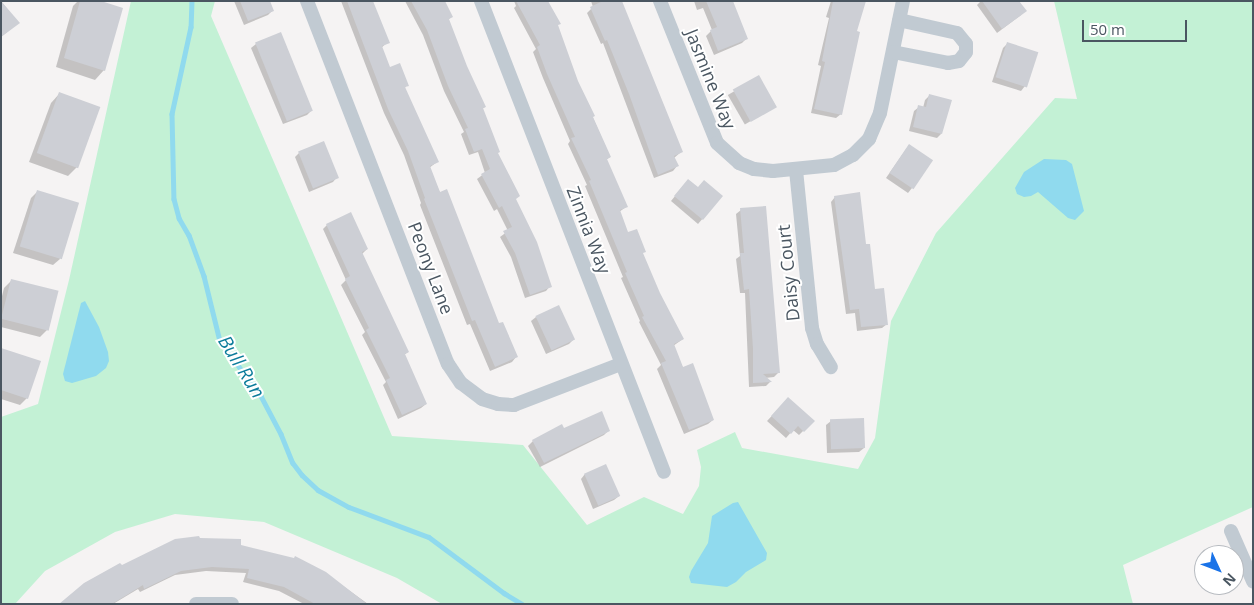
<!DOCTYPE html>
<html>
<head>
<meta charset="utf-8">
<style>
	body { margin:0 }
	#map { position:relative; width:1254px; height:605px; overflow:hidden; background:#f5f3f3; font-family:"Open Sans",sans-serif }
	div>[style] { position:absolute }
	.green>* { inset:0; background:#c3f1d5 }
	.water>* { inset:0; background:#90daee }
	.shadow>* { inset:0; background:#0003; transform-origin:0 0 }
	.stream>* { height:4.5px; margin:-2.25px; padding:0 2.25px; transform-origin:2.25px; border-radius:2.25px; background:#90daee }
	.building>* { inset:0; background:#cdcfd5; transform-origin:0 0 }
	.street>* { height:14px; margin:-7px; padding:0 7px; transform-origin:7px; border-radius:7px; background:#c1cad2 }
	span { translate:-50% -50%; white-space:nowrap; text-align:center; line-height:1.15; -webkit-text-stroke:4px #fff; paint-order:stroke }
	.street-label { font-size:18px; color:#4a5661 }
	.water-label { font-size:19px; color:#0c7c9b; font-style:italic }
	.frame { position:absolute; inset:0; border:2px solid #4a5661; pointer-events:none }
	.north { position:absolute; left:1194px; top:545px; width:50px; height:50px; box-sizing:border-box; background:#fff; border:1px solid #b7bbc0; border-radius:50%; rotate:133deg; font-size:14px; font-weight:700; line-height:20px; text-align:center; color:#4a5661 }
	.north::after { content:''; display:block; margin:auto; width:18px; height:22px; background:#1a73e8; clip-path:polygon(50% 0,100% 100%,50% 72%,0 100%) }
	.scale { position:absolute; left:1082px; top:20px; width:105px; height:22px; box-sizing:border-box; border:2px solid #4a5661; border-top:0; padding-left:6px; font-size:15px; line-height:18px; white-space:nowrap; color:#4a5661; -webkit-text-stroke:4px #fff; paint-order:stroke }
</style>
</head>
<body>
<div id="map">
	<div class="green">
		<i style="clip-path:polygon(131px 1px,215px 1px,211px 16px,392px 436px,523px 445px,587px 525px,644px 497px,683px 514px,699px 486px,701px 467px,697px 450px,735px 432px,742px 448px,858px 469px,875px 438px,891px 321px,936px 233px,1055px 98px,1077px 99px,1054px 1px,1253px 1px,1253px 507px,1123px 565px,1133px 604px,442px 604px,397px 578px,264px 522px,175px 514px,115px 532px,45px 571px,15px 604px,1px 604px,1px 417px,38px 404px,69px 280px)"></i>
	</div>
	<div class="water">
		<i style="clip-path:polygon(1044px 159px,1066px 160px,1072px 164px,1084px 211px,1075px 220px,1068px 218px,1038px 192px,1031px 196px,1024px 197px,1017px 194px,1015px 188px,1024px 172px)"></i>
		<i style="clip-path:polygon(85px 301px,99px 327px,108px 352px,109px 361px,106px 368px,96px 376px,72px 383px,65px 381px,63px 374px,81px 303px)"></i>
		<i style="clip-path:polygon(738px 502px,767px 553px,766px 560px,746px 572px,736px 582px,727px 587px,691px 583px,689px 577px,691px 571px,708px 543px,712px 516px,733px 503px)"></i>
	</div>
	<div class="shadow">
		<i style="clip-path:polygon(1px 1px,18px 23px,1px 37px)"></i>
		<i style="clip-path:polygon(78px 1px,97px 1px,104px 70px,95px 80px,56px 67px,73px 6px)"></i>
		<i style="clip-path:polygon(234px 1px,268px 1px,272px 11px,268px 15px,244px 25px)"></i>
		<i style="clip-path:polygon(341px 1px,372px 1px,388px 42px,381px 48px,390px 69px,407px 85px,404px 89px,437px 162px,429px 168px,499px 325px,516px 357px,512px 362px,490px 371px,470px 324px,467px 325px,420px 205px,421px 203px,404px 155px,384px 113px)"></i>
		<i style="clip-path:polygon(405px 1px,443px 1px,451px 17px,448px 20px,466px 66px,485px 107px,482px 109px,497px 154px,550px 286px,546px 291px,525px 298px,511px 257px,500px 237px,508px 231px,497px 209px,494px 211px,477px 179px,485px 173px,478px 152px,469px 155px,461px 134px,464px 132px,444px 91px,423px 35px)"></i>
		<i style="clip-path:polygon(514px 1px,546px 1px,577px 81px,610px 157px,606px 160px,626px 207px,619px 212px,628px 234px,642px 254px,659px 294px,683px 339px,673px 346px,683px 368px,713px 420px,708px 424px,684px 434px,657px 369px,661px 365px,639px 322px,640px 321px,621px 278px,623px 277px,585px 186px,587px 185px,568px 144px,570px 141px,543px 78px,533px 52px,536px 49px,514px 8px,516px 6px)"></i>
		<i style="clip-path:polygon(591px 1px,621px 1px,681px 152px,674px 158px,677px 166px,673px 171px,654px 178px,603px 43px,601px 44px,587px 13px,593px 7px)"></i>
		<i style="clip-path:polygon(694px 1px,731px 1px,746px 39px,742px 43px,714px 55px,706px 36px,712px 30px,703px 8px,697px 10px)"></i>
		<i style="clip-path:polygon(831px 1px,865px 1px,855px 32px,841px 114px,836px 118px,811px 113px,821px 66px,818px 65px,829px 18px,826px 17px)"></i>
		<i style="clip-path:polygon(981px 1px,1018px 1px,1021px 15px,997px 33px,977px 5px)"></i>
		<i style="clip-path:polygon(256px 44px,311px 111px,307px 115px,283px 124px,251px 48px)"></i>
		<i style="clip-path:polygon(1007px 44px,1025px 86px,1021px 91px,992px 82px,1003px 48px)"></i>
		<i style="left:759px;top:77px;width:34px;height:36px;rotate:60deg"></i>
		<i style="clip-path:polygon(60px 93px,77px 167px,68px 176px,29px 162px,51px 103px)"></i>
		<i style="clip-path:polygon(930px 95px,941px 134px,937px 138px,909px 131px,914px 111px,919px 107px,923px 108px,925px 100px)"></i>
		<i style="clip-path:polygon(909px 145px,912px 188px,908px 193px,886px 178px)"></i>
		<i style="clip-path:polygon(299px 153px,337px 177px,333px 182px,309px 192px,295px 157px)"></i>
		<i style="clip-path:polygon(684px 185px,721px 197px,698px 224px,671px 201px)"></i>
		<i style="clip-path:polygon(38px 191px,60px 259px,53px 265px,13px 253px,31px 198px)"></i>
		<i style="clip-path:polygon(835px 197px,865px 245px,874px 290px,887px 324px,882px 328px,857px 331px,855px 313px,846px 314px,831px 202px)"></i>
		<i style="clip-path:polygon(741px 210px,778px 373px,774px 377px,765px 378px,770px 382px,766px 386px,749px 387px,745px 293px,740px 293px,736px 259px,740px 256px,736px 214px)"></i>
		<i style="clip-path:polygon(327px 225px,367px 249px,362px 254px,408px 352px,404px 355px,426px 404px,421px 408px,398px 419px,383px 385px,386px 382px,362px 335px,365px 332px,341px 285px,346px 280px,323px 229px)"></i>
		<i style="clip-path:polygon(11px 281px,47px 330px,40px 337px,1px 327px,1px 300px,4px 288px)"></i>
		<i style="clip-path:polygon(536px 317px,573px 340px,569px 344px,546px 354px,531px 321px)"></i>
		<i style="clip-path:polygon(1px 349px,27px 398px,20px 405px,1px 399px)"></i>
		<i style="clip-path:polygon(784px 403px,813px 421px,799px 435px,793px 430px,786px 438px,767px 421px)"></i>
		<i style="clip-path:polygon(831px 421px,864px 448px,859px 452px,827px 453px,826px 425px)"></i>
		<i style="clip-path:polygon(609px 430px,604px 435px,540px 467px,528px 446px,533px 441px)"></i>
		<i style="clip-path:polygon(585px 474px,619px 496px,614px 500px,593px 509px,581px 479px)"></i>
		<i style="clip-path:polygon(198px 539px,239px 546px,325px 573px,368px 604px,304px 604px,279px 591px,243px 582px,246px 573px,206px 571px,175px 575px,140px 592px,138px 589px,113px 604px,61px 604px,121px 567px)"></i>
	</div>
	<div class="stream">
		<i style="left:192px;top:1px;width:26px;rotate:92deg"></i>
		<i style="left:191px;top:27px;width:89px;rotate:102.3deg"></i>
		<i style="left:172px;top:114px;width:85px;rotate:88.7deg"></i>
		<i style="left:174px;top:199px;width:20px;rotate:75deg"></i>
		<i style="left:179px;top:218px;width:20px;rotate:60deg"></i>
		<i style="left:189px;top:235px;width:44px;rotate:69.9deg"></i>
		<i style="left:204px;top:276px;width:67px;rotate:76.2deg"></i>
		<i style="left:220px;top:341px;width:69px;rotate:53.3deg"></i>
		<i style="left:261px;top:396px;width:43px;rotate:62.2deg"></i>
		<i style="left:281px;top:434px;width:31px;rotate:68deg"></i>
		<i style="left:293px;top:463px;width:15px;rotate:53deg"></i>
		<i style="left:302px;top:475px;width:22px;rotate:43deg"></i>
		<i style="left:318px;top:490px;width:35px;rotate:29deg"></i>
		<i style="left:349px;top:507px;width:85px;rotate:20.6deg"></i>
		<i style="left:429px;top:537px;width:94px;rotate:36.7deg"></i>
		<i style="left:504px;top:593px;width:21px;rotate:31deg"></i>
	</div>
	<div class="building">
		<i style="clip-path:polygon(1px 1px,20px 23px,1px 37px)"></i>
		<i style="clip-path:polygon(80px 1px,101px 1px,123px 8px,105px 71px,64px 58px)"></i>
		<i style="clip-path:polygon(240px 1px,270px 1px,274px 11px,248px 21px)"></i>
		<i style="clip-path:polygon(347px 1px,373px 1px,390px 43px,382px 46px,390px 67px,400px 63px,409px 86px,405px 87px,439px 162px,430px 166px,440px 192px,447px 189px,499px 323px,503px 322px,518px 357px,495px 367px,475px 320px,472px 321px,424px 199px,425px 198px,408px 151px,388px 109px)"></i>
		<i style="clip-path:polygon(411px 1px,445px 1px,453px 17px,449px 19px,467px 66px,486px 107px,483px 108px,500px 152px,498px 153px,520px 196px,516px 199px,537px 242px,552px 287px,530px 295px,515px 253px,503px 231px,512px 227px,502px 206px,499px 208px,481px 174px,490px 169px,482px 149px,474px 152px,465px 129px,468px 128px,448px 86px,427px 30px)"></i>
		<i style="clip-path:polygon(516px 1px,548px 1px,561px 24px,558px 25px,578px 81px,595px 116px,593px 117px,611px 157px,607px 159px,628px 207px,620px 210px,628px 232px,637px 229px,646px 252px,643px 253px,660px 293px,684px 339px,674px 344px,683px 367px,693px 363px,714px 420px,689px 430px,661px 363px,666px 361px,642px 317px,644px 316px,625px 273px,627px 272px,589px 181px,591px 180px,571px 138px,575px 137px,547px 74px,537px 47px,540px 45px)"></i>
		<i style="clip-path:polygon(603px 1px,622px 1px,683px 152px,674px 156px,679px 166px,658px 175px,629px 94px,607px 40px,605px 41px,590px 7px)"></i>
		<i style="clip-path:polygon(706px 1px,733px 1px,748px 39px,718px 51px,710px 30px,717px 27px)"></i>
		<i style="clip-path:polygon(833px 1px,866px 1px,857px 31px,860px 32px,842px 115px,814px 109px,825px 62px,822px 61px)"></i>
		<i style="clip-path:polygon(982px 1px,1019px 1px,1027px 11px,1002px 29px)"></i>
		<i style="left:281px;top:32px;width:85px;height:28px;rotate:68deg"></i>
		<i style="left:1007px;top:42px;width:33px;height:37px;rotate:18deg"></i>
		<i style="left:759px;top:75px;width:37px;height:30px;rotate:61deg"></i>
		<i style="left:59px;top:92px;width:44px;height:65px;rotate:20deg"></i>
		<i style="clip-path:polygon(929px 94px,952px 100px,942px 134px,913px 127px,918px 105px,926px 107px)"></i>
		<i style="left:324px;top:141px;width:40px;height:28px;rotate:68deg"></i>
		<i style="left:909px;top:144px;width:29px;height:35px;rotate:34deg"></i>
		<i style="clip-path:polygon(688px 179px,698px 187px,704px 180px,723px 196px,703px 220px,674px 196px)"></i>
		<i style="left:37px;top:190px;width:44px;height:59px;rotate:17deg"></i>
		<i style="clip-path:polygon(860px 192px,866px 244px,870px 244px,875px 289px,884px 288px,888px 325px,861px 327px,859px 309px,850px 310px,834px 196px)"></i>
		<i style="clip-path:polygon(766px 206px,780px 373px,763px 374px,772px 382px,753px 383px,753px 349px,749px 289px,744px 290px,740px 253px,744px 253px,740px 208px)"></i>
		<i style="clip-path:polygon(351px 212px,368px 249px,362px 252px,409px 352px,405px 354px,427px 404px,402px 415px,386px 380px,390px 378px,366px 330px,369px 328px,345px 279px,350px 276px,326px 224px)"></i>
		<i style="left:11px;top:279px;width:49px;height:41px;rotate:14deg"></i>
		<i style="left:559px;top:305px;width:38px;height:26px;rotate:65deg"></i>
		<i style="clip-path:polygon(1px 348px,41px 361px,28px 399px,1px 390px)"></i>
		<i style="clip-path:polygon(788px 397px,815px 421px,804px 432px,798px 426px,791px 434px,771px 416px)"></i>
		<i style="clip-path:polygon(602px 411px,610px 431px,544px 463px,532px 440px,562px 424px,564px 428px)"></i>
		<i style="left:864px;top:418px;width:30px;height:34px;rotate:88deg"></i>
		<i style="left:606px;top:464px;width:35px;height:24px;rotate:66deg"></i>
		<i style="clip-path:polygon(199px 536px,200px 538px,241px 539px,241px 545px,294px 558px,295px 556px,326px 572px,367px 604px,315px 604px,284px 587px,247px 578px,249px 569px,212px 567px,181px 571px,144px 589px,143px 585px,112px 604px,59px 604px,84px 583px,120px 563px,122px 565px,175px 539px)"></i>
	</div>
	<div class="street">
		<i style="left:307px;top:1px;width:389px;rotate:68.8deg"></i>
		<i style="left:448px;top:364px;width:23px;rotate:56deg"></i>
		<i style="left:461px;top:383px;width:26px;rotate:37deg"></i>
		<i style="left:482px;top:399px;width:17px;rotate:17deg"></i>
		<i style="left:498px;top:404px;width:16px;rotate:4deg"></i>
		<i style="left:514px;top:405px;width:115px;rotate:-21deg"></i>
		<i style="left:481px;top:1px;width:505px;rotate:68.77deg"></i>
		<i style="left:660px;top:1px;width:153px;rotate:68.1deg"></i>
		<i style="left:717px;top:143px;width:30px;rotate:42deg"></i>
		<i style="left:739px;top:163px;width:16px;rotate:22deg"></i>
		<i style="left:754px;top:169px;width:19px;rotate:6deg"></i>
		<i style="left:773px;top:171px;width:61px;rotate:-5.6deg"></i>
		<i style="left:834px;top:165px;width:21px;rotate:-28deg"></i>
		<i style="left:853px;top:155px;width:23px;rotate:-45deg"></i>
		<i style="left:869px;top:139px;width:28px;rotate:-67deg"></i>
		<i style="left:880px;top:113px;width:114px;rotate:-78.4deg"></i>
		<i style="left:893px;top:52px;width:56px;rotate:11.3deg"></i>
		<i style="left:948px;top:63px;width:11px;rotate:-10deg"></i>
		<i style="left:959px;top:61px;width:11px;rotate:-52deg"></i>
		<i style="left:966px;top:52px;width:8px;rotate:-90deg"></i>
		<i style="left:966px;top:44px;width:14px;rotate:-129deg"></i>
		<i style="left:957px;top:33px;width:59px;rotate:-167.4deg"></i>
		<i style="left:796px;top:170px;width:159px;rotate:84.2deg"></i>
		<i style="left:812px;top:328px;width:17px;rotate:73deg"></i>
		<i style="left:817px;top:344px;width:27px;rotate:59deg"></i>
		<i style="left:1231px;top:531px;width:55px;rotate:66.3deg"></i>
		<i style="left:196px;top:604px;width:36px"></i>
	</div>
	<div class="street-label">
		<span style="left:711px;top:79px;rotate:68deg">Jasmine Way</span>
		<span style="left:589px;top:230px;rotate:69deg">Zinnia Way</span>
		<span style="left:431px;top:268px;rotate:69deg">Peony Lane</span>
		<span style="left:788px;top:273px;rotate:-96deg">Daisy Court</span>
	</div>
	<div class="water-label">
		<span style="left:241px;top:367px;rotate:58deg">Bull Run</span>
	</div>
	<div class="frame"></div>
	<div class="north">N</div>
	<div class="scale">50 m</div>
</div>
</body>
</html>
